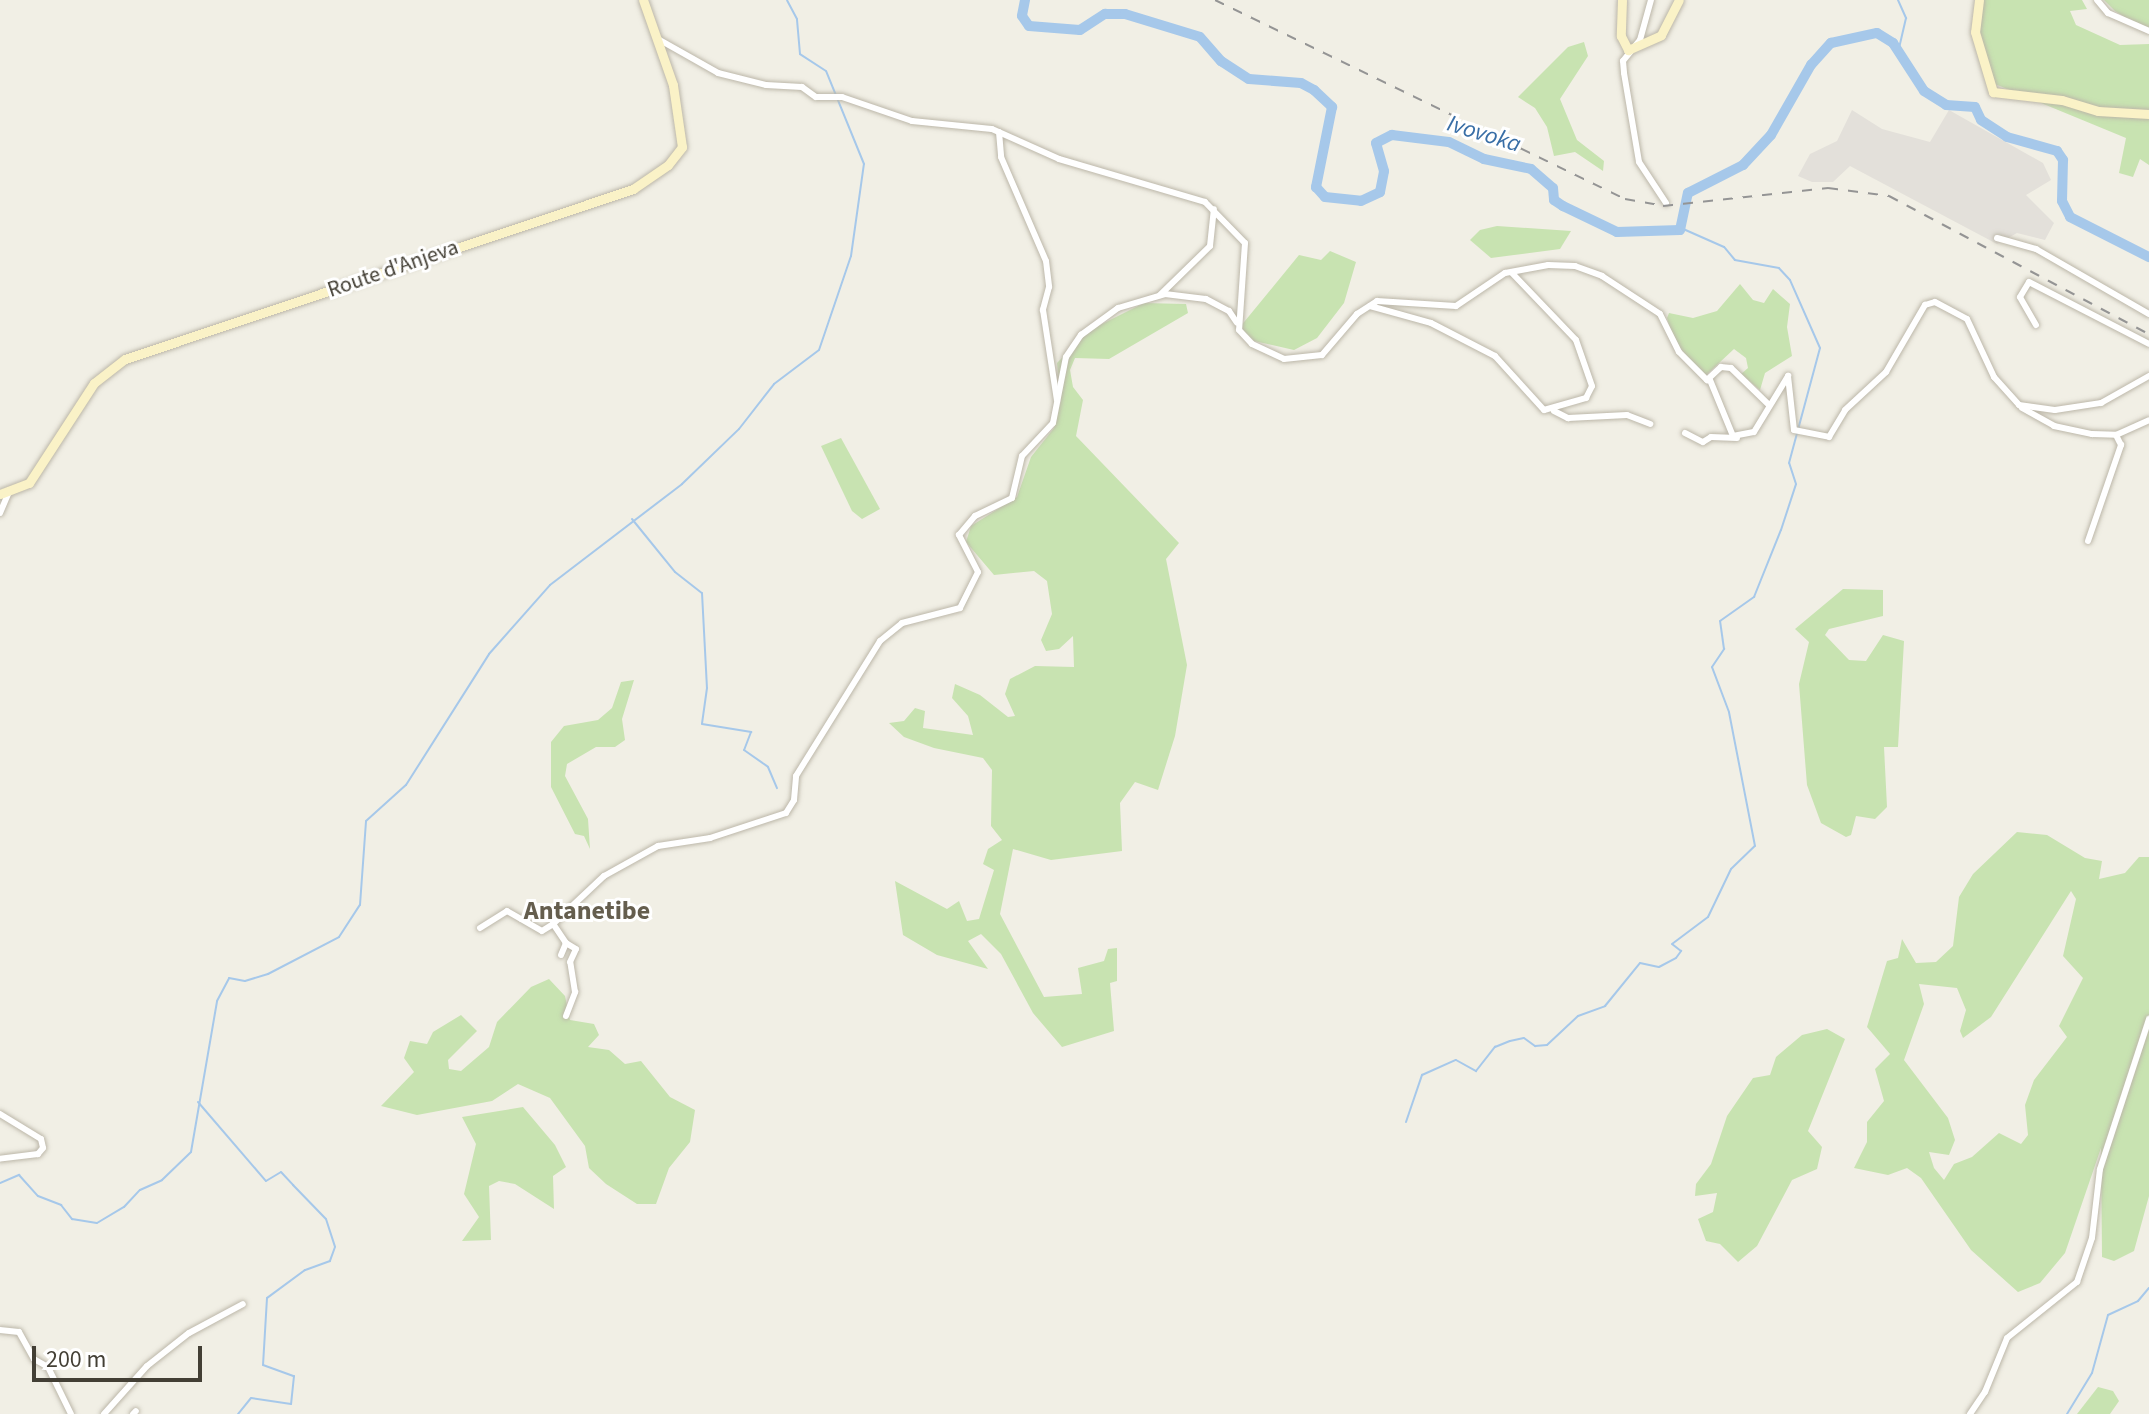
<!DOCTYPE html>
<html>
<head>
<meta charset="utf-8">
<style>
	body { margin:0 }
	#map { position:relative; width:2149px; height:1414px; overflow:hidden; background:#f1efe5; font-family:"Source Sans 3",sans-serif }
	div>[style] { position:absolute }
	.industrial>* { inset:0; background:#e3e0da }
	.green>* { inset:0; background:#c8e3b1 }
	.stream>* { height:2px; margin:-1px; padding:0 1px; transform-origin:1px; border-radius:1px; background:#a6c8ea }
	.river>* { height:10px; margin:-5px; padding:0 5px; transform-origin:5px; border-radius:5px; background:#a6c8ea }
	.roads { filter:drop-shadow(0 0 2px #bcb7a9) drop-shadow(0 0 2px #bcb7a9) }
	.street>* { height:6px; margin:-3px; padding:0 3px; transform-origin:3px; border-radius:3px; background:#fff }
	.secondary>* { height:9px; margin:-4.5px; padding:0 4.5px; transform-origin:4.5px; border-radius:4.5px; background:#faf2c7 }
	.rail>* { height:2px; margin-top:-1px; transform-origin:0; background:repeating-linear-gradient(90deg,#949494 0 10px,transparent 0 20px) }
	span { translate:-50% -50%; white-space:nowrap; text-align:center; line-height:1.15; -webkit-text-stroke:6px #fff; paint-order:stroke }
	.street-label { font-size:22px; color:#433f35 }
	.water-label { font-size:24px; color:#386ea6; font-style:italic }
	.quarter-label { font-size:26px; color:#655e4e; font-weight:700 }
	.scale { position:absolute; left:32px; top:1346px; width:170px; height:36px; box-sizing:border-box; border:4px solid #433f35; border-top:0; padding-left:10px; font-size:24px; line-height:28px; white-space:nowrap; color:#433f35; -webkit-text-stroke:6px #fff; paint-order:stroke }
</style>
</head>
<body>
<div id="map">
	<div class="industrial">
		<i style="clip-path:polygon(1852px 110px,1882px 129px,1930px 142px,1949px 110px,2043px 163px,2051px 180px,2026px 195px,2054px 223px,2045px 240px,2017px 233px,1997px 244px,1850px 166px,1833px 182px,1812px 182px,1798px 176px,1810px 154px,1837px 141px)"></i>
	</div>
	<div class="green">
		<i style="clip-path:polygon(1983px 0,2082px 0,2087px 9px,2070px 11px,2076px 25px,2120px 45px,2149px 44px,2149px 165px,2140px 159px,2133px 177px,2119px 173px,2126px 138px,1990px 82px,1979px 30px)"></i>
		<i style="clip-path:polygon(2104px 0,2149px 0,2149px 32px,2115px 11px)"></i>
		<i style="clip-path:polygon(1584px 42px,1588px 56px,1560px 99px,1577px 140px,1604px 161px,1603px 171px,1575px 152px,1554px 156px,1547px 127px,1535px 108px,1518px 97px,1568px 47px)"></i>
		<i style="clip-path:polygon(1497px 226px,1571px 231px,1560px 249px,1491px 258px,1470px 240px,1480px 230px)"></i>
		<i style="clip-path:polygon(1330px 251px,1356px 262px,1344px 303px,1317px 338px,1294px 350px,1254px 341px,1240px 327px,1299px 255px,1321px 260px)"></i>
		<i style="clip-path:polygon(1740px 284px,1753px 300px,1764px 303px,1773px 289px,1790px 304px,1787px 327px,1792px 356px,1765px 373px,1760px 390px,1741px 374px,1748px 368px,1746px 358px,1734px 349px,1704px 377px,1673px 339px,1667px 318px,1669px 313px,1693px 318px,1717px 311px)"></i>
		<i style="clip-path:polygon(1144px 303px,1186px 304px,1188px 313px,1109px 359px,1075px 358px,1070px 370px,1073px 387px,1083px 400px,1076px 436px,1179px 543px,1166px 559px,1187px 665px,1175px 736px,1158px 790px,1135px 782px,1120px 803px,1122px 851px,1051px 860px,1013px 849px,1000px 914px,1044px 997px,1082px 994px,1078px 968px,1104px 961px,1108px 949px,1117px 948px,1117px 981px,1110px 983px,1114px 1031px,1062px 1047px,1033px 1013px,1001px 954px,981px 934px,968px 941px,988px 969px,937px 955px,903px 935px,895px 881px,947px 909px,959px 901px,967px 921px,979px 919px,994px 870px,983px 864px,988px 849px,1002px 840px,991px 826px,992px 770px,983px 758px,934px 748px,904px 737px,889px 723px,904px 721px,915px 708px,925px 711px,923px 728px,973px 735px,968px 716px,952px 698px,955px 684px,980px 695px,1008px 717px,1015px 716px,1005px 694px,1010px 679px,1035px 666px,1074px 667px,1073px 636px,1059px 649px,1046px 651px,1041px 640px,1052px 614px,1047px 581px,1034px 571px,994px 575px,966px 542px,971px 526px,1017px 497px,1031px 457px,1054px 428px,1061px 401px,1057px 363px,1088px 331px)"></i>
		<i style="clip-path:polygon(841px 438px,880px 509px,862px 519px,852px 511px,821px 446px)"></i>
		<i style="clip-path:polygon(1843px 589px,1883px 590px,1883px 616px,1829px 629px,1825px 635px,1849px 660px,1866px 661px,1883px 635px,1904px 641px,1898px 747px,1884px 747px,1887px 807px,1875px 819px,1856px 816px,1851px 835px,1846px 837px,1821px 823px,1807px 785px,1799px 684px,1809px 642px,1795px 629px)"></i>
		<i style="clip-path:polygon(634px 680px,622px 719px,625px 740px,615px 747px,596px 747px,567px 764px,565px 776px,588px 819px,590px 849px,584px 836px,575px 834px,551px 787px,551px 742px,564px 726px,598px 720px,612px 708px,621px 682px)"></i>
		<i style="clip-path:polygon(evenodd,2017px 832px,2047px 835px,2085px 858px,2102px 861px,2099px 879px,2125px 873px,2139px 857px,2149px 857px,2149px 1196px,2134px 1251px,2114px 1261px,2102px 1257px,2101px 1148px,2065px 1253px,2040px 1283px,2018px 1292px,1971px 1250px,1921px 1178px,1907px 1168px,1888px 1175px,1854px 1168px,1867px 1142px,1867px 1122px,1884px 1101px,1875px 1069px,1890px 1054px,1867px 1027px,1887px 961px,1898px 958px,1902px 939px,1916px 963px,1936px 962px,1953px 946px,1959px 897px,1973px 874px,2017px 832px,2071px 891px,2076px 899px,2063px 956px,2083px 978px,2059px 1026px,2067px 1037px,2034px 1080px,2025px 1105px,2028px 1135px,2021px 1144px,1999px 1133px,1972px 1157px,1954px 1164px,1944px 1180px,1934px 1168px,1929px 1152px,1949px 1155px,1955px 1140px,1948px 1118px,1904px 1060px,1924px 1004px,1919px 984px,1957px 988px,1966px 1010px,1960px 1031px,1963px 1038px,1991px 1017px,2071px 891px)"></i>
		<i style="clip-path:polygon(549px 979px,565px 996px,570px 1020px,594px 1024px,599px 1035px,588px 1047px,609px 1050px,625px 1064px,641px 1061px,670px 1097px,695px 1110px,690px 1142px,669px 1168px,656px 1204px,637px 1204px,606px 1184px,589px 1168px,585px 1146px,550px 1098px,518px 1084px,492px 1101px,417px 1115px,381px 1106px,414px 1072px,404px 1058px,410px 1041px,427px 1044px,433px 1032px,461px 1015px,477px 1031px,448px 1060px,449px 1069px,461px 1071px,489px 1047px,497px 1022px,531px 987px)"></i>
		<i style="clip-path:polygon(1827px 1029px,1845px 1039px,1808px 1131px,1822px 1147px,1817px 1169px,1792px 1180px,1757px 1246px,1738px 1262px,1720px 1244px,1706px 1241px,1698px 1219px,1713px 1212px,1717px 1193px,1695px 1196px,1696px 1184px,1711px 1164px,1727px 1116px,1753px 1078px,1770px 1075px,1776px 1057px,1802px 1035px)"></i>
		<i style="clip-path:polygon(523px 1107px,555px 1145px,566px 1167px,553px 1176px,554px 1209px,515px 1184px,499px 1181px,489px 1186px,491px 1240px,462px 1241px,479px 1217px,464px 1194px,476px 1144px,462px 1117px)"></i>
		<i style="clip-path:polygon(2098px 1387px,2113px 1391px,2119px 1401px,2110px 1414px,2077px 1414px)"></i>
	</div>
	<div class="stream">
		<i style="left:1898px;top:0;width:20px;rotate:66deg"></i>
		<i style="left:1906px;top:18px;width:36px;rotate:103deg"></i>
		<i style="left:632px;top:519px;width:68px;rotate:50.9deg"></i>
		<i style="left:675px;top:572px;width:34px;rotate:38deg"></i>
		<i style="left:702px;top:593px;width:95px;rotate:87deg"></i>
		<i style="left:707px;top:688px;width:36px;rotate:98deg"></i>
		<i style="left:702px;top:724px;width:50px;rotate:9.3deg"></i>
		<i style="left:751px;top:732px;width:19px;rotate:111deg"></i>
		<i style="left:744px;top:750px;width:29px;rotate:35deg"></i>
		<i style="left:768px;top:767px;width:23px;rotate:67deg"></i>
		<i style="left:198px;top:1102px;width:104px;rotate:49.3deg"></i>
		<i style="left:266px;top:1181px;width:17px;rotate:-31deg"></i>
		<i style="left:281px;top:1172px;width:18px;rotate:47deg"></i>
		<i style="left:293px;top:1185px;width:47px;rotate:45.9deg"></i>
		<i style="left:326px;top:1219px;width:29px;rotate:72deg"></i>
		<i style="left:335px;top:1247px;width:15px;rotate:110deg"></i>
		<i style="left:330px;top:1261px;width:27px;rotate:160deg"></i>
		<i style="left:305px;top:1270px;width:47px;rotate:143.6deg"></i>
		<i style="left:267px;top:1298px;width:67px;rotate:93.4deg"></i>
		<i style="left:263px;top:1365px;width:33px;rotate:20deg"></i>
		<i style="left:294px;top:1376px;width:28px;rotate:96deg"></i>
		<i style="left:291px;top:1404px;width:40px;rotate:-171.5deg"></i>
		<i style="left:251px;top:1398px;width:21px;rotate:129deg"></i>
		<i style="left:1406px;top:1122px;width:50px;rotate:-71.2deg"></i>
		<i style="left:1422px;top:1075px;width:37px;rotate:-24deg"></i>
		<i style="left:1456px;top:1060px;width:23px;rotate:29deg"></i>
		<i style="left:1476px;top:1071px;width:31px;rotate:-52deg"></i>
		<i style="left:1495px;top:1047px;width:16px;rotate:-22deg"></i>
		<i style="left:1510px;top:1041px;width:14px;rotate:-12deg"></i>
		<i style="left:1524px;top:1038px;width:14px;rotate:36deg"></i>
		<i style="left:1535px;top:1046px;width:12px;rotate:-5deg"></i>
		<i style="left:1547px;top:1045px;width:42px;rotate:-43.1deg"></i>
		<i style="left:1578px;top:1016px;width:29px;rotate:-20deg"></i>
		<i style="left:1605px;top:1006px;width:55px;rotate:-50.9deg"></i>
		<i style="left:1640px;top:963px;width:19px;rotate:12deg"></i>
		<i style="left:1659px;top:967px;width:19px;rotate:-28deg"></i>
		<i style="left:1676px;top:958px;width:9px;rotate:-54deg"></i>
		<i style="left:1681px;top:951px;width:11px;rotate:-142deg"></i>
		<i style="left:1672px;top:944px;width:45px;rotate:-36.9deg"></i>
		<i style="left:1708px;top:917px;width:53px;rotate:-64.4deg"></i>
		<i style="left:1731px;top:869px;width:33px;rotate:-44deg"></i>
		<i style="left:1755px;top:846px;width:136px;rotate:-101deg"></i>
		<i style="left:1729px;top:712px;width:48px;rotate:-110.7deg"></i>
		<i style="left:1712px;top:667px;width:22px;rotate:-56deg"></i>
		<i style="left:1724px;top:649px;width:28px;rotate:-98deg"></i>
		<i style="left:1720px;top:621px;width:42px;rotate:-35.2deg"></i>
		<i style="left:1754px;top:597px;width:72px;rotate:-68.1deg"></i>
		<i style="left:1781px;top:530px;width:48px;rotate:-71.9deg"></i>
		<i style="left:1796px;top:484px;width:22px;rotate:-108deg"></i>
		<i style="left:1789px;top:463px;width:119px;rotate:-74.9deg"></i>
		<i style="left:1820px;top:348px;width:74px;rotate:-113.8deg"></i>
		<i style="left:1790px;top:280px;width:16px;rotate:-133deg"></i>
		<i style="left:1779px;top:268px;width:45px;rotate:-169.7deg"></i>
		<i style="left:1735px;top:260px;width:17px;rotate:-130deg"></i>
		<i style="left:1724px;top:247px;width:47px;rotate:-156.2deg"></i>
		<i style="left:0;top:1183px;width:21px;rotate:-23deg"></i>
		<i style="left:19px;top:1175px;width:28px;rotate:48deg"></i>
		<i style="left:38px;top:1196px;width:25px;rotate:21deg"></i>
		<i style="left:61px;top:1205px;width:18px;rotate:52deg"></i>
		<i style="left:72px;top:1219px;width:25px;rotate:9deg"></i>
		<i style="left:97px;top:1223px;width:31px;rotate:-31deg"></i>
		<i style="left:124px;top:1207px;width:23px;rotate:-47deg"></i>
		<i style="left:140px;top:1190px;width:24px;rotate:-24deg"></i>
		<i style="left:162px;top:1180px;width:40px;rotate:-44deg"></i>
		<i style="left:191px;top:1152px;width:153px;rotate:-80.2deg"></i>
		<i style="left:217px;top:1001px;width:26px;rotate:-62deg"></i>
		<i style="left:229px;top:978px;width:16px;rotate:11deg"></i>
		<i style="left:245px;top:981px;width:24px;rotate:-17deg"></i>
		<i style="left:268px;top:974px;width:80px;rotate:-27.5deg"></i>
		<i style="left:339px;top:937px;width:38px;rotate:-57deg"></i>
		<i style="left:360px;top:905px;width:84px;rotate:-85.9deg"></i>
		<i style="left:366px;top:821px;width:54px;rotate:-42deg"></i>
		<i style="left:406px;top:785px;width:155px;rotate:-57.6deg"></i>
		<i style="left:489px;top:654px;width:92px;rotate:-48.5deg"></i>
		<i style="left:550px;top:585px;width:166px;rotate:-37.4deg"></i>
		<i style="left:682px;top:484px;width:79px;rotate:-44deg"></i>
		<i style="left:739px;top:429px;width:57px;rotate:-52.1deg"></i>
		<i style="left:774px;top:384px;width:56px;rotate:-37.1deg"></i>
		<i style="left:819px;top:350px;width:99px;rotate:-71.2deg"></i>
		<i style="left:851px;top:256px;width:93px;rotate:-82deg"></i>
		<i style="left:864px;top:164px;width:100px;rotate:-112.2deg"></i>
		<i style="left:826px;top:71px;width:31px;rotate:-147deg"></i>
		<i style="left:800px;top:54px;width:35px;rotate:-95deg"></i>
		<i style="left:797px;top:19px;width:21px;rotate:-118deg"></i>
		<i style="left:2067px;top:1414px;width:48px;rotate:-58.6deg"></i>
		<i style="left:2092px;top:1373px;width:60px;rotate:-74.6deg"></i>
		<i style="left:2108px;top:1315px;width:33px;rotate:-25deg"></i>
		<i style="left:2138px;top:1301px;width:17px;rotate:-50deg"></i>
	</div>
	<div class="river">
		<i style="left:1025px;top:0;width:16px;rotate:101deg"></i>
		<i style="left:1022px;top:16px;width:12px;rotate:55deg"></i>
		<i style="left:1029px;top:26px;width:51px;rotate:4.5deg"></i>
		<i style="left:1080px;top:30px;width:30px;rotate:-33deg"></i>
		<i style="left:1105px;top:14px;width:20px"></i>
		<i style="left:1125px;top:14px;width:78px;rotate:17deg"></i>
		<i style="left:1200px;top:37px;width:32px;rotate:49deg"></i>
		<i style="left:1221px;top:61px;width:33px;rotate:33deg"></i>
		<i style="left:1249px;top:79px;width:52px;rotate:4.4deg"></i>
		<i style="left:1301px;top:83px;width:15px;rotate:28deg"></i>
		<i style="left:1314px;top:90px;width:25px;rotate:43deg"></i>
		<i style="left:1332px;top:107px;width:82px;rotate:101.3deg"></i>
		<i style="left:1316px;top:187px;width:13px;rotate:48deg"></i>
		<i style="left:1325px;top:197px;width:36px;rotate:6deg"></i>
		<i style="left:1361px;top:201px;width:21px;rotate:-25deg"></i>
		<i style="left:1380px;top:192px;width:21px;rotate:-79deg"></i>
		<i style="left:1384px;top:171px;width:29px;rotate:-106deg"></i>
		<i style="left:1376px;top:143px;width:18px;rotate:-27deg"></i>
		<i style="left:1392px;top:135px;width:57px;rotate:7deg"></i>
		<i style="left:1449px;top:142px;width:39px;rotate:26deg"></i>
		<i style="left:1484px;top:159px;width:48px;rotate:12deg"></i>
		<i style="left:1531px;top:169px;width:29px;rotate:41deg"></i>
		<i style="left:1553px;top:188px;width:12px;rotate:85deg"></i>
		<i style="left:1554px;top:200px;width:11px;rotate:34deg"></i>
		<i style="left:1563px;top:206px;width:60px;rotate:25.7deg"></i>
		<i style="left:1617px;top:232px;width:63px;rotate:-1.8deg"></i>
		<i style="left:1680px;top:230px;width:38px;rotate:-78deg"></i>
		<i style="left:1688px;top:193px;width:62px;rotate:-27deg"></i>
		<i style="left:1743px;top:165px;width:41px;rotate:-47deg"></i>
		<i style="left:1771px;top:135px;width:81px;rotate:-60.3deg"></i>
		<i style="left:1811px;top:65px;width:30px;rotate:-48deg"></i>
		<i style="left:1831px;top:43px;width:47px;rotate:-12.3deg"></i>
		<i style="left:1877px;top:33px;width:19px;rotate:32deg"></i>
		<i style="left:1893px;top:43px;width:57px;rotate:57.1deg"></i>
		<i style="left:1924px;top:91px;width:26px;rotate:32deg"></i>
		<i style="left:1946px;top:105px;width:29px;rotate:4deg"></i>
		<i style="left:1975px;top:107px;width:14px;rotate:65deg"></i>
		<i style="left:1981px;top:120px;width:31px;rotate:33deg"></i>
		<i style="left:2007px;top:137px;width:52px;rotate:15.6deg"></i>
		<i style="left:2057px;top:151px;width:11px;rotate:56deg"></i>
		<i style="left:2063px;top:160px;width:41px;rotate:91.4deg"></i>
		<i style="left:2062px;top:201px;width:18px;rotate:63deg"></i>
		<i style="left:2070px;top:217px;width:89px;rotate:26.9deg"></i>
	</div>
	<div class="roads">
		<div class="street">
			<i style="left:1651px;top:0;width:41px;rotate:105.4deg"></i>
			<i style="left:1640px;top:40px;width:27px;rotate:129deg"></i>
			<i style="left:1623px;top:61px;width:12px;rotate:85deg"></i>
			<i style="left:1624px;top:73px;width:90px;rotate:80.4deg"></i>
			<i style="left:1639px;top:162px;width:49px;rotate:56.6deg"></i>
			<i style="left:2097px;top:0;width:17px;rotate:50deg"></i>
			<i style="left:2108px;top:13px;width:45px;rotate:23.7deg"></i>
			<i style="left:658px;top:39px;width:69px;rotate:29.5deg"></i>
			<i style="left:718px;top:73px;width:49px;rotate:14deg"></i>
			<i style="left:766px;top:85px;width:36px;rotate:3deg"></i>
			<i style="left:802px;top:87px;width:17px;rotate:36deg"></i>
			<i style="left:816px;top:97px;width:26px"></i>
			<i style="left:842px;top:97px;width:74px;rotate:18.9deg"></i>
			<i style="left:912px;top:121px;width:80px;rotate:5.7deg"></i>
			<i style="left:992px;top:129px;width:73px;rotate:24.1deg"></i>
			<i style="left:1059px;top:159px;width:152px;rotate:16.4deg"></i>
			<i style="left:1205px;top:202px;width:57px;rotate:45.7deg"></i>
			<i style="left:1245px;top:243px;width:87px;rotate:93.9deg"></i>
			<i style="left:1239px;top:330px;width:19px;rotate:47deg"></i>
			<i style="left:1252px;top:344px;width:35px;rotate:25deg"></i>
			<i style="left:1284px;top:359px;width:38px;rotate:-6deg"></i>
			<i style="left:1322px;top:355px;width:54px;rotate:-49.5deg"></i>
			<i style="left:1357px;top:314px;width:24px;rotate:-33deg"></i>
			<i style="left:1377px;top:301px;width:79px;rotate:3.6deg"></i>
			<i style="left:1456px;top:306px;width:59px;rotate:-34deg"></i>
			<i style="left:1505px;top:273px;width:44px;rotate:-10.5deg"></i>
			<i style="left:1548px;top:265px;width:27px;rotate:2deg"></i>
			<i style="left:1575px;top:266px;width:29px;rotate:20deg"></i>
			<i style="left:1602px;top:276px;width:69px;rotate:33.2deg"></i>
			<i style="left:1660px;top:314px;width:42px;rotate:63.4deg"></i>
			<i style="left:1679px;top:352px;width:40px;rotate:45deg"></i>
			<i style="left:1707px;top:380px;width:19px;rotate:-43deg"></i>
			<i style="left:1721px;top:367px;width:10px;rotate:6deg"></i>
			<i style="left:1731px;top:368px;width:52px;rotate:44.2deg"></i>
			<i style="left:999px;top:132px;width:25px;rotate:85deg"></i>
			<i style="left:1001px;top:157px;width:113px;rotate:66.6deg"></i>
			<i style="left:1046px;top:261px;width:26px;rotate:83deg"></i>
			<i style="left:1049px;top:287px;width:24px;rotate:105deg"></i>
			<i style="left:1043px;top:310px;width:91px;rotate:81.2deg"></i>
			<i style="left:1997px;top:238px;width:41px;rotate:15.8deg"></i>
			<i style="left:2036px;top:249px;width:130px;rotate:29.9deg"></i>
			<i style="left:1160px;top:295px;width:70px;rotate:-44.4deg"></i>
			<i style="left:1210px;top:246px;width:37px;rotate:-84deg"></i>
			<i style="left:1370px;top:306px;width:63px;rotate:15.6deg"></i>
			<i style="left:1431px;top:323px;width:72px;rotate:27.3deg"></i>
			<i style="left:1495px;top:356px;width:73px;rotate:47.8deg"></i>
			<i style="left:1544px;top:410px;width:44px;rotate:-15.9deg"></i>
			<i style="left:1586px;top:398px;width:13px;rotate:-63deg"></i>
			<i style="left:1592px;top:386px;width:49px;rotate:-109.2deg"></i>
			<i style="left:1576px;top:340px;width:93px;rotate:-133.7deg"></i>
			<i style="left:2036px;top:325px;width:32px;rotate:-120deg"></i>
			<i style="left:2020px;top:297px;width:17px;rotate:-59deg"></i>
			<i style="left:2029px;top:282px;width:135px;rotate:27.3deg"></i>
			<i style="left:1710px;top:380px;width:61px;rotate:67.7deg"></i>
			<i style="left:1733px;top:436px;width:21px;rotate:-11deg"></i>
			<i style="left:1754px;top:432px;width:66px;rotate:-58.7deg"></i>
			<i style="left:1788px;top:376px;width:54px;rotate:83.7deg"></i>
			<i style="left:1794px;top:430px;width:36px;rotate:11deg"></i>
			<i style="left:1829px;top:437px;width:31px;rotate:-59deg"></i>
			<i style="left:1845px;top:410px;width:56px;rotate:-42.8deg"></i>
			<i style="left:1886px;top:372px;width:78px;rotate:-59.8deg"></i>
			<i style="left:1925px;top:305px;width:10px;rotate:-17deg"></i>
			<i style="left:1935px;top:302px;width:36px;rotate:28deg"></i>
			<i style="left:1967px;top:319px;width:64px;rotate:65deg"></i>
			<i style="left:1994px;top:377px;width:38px;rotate:48deg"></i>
			<i style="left:2019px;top:405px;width:36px;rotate:8deg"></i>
			<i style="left:2055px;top:410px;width:47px;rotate:-8.7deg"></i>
			<i style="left:2101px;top:403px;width:55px;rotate:-29.4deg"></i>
			<i style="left:2022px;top:408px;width:37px;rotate:29deg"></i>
			<i style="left:2054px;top:426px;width:39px;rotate:12deg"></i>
			<i style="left:2092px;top:434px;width:24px;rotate:2deg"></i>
			<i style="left:2116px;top:435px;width:36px;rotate:-24deg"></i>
			<i style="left:1554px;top:411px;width:16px;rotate:27deg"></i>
			<i style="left:1568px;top:418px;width:59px;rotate:-2.9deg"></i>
			<i style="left:1627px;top:415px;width:25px;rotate:21deg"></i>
			<i style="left:1685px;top:433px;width:20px;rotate:27deg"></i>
			<i style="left:1703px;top:442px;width:9px;rotate:-32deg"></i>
			<i style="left:1711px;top:437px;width:26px;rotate:2deg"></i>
			<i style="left:0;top:513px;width:25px;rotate:-67deg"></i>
			<i style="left:2088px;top:541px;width:102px;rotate:-71deg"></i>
			<i style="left:2121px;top:445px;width:11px;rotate:-117deg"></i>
			<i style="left:480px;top:928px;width:32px;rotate:-32deg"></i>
			<i style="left:507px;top:911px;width:40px;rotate:29.7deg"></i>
			<i style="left:542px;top:931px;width:13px;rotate:-32deg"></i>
			<i style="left:561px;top:955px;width:13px;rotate:-67deg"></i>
			<i style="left:566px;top:943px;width:23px;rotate:-124deg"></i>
			<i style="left:553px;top:924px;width:70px;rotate:-43.3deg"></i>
			<i style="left:604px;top:876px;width:62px;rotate:-29.1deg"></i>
			<i style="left:658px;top:846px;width:53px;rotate:-8.7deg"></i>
			<i style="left:710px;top:838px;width:80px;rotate:-18.2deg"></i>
			<i style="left:786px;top:813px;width:15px;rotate:-58deg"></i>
			<i style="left:794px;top:800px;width:24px;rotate:-85deg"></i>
			<i style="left:796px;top:776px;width:159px;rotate:-58.1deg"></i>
			<i style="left:880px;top:641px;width:28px;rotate:-39deg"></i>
			<i style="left:902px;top:623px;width:60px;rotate:-14.5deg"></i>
			<i style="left:960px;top:608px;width:40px;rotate:-63.4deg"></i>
			<i style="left:978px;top:572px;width:42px;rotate:-117.2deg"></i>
			<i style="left:959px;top:535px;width:25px;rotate:-50deg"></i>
			<i style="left:975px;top:516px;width:41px;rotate:-25.9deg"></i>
			<i style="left:1012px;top:498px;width:43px;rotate:-76.6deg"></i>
			<i style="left:1022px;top:456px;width:45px;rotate:-46.8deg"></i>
			<i style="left:1053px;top:423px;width:67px;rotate:-78.9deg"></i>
			<i style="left:1066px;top:357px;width:27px;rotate:-56deg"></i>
			<i style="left:1081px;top:335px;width:46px;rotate:-36.1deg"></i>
			<i style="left:1118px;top:308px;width:49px;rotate:-16.6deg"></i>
			<i style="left:1165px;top:294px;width:41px;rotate:7deg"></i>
			<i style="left:1206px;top:299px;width:26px;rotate:28deg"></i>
			<i style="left:1229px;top:311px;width:14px;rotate:56deg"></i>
			<i style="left:566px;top:1016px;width:26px;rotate:-69deg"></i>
			<i style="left:575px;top:992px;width:30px;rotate:-99deg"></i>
			<i style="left:570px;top:962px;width:14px;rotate:-65deg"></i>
			<i style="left:576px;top:949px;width:12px;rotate:-149deg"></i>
			<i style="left:0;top:1114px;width:48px;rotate:31.4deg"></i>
			<i style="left:41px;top:1139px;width:9px;rotate:77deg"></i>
			<i style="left:43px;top:1148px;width:8px;rotate:130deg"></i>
			<i style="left:38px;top:1154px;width:38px;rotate:173deg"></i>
			<i style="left:0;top:1330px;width:19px;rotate:6deg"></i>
			<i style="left:19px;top:1332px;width:31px;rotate:61deg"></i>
			<i style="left:34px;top:1359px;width:16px;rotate:30deg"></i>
			<i style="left:48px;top:1367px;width:52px;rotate:63.9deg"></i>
			<i style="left:104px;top:1414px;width:64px;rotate:-48.1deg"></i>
			<i style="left:147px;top:1366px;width:53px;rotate:-38.2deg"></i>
			<i style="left:189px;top:1333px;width:61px;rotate:-28.2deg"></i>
			<i style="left:133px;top:1414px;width:4px;rotate:-45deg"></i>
			<i style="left:1970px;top:1414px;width:27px;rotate:-56deg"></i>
			<i style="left:1985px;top:1392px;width:58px;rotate:-67.8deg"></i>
			<i style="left:2007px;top:1338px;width:90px;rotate:-38.7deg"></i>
			<i style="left:2077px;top:1282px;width:46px;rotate:-71.2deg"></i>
			<i style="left:2092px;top:1238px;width:69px;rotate:-83.4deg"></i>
			<i style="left:2100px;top:1169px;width:158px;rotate:-71.9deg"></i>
		</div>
		<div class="secondary">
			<i style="left:1622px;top:0;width:36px;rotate:92deg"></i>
			<i style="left:1621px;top:36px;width:16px;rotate:63deg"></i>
			<i style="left:1628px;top:50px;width:36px;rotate:-24deg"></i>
			<i style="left:1661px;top:35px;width:39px;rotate:-63deg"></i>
			<i style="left:1979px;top:0;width:32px;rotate:97deg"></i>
			<i style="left:1975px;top:32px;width:63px;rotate:73.3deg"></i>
			<i style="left:1993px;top:92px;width:69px;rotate:6.6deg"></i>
			<i style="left:2062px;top:100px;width:38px;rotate:17deg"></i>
			<i style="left:2098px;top:111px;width:51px;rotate:3.4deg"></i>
			<i style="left:0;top:494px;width:31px;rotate:-21deg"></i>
			<i style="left:29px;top:483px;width:119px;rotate:-57deg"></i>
			<i style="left:94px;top:383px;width:39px;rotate:-38deg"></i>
			<i style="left:125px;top:359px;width:536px;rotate:-18.5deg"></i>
			<i style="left:633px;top:189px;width:42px;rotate:-34.4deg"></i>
			<i style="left:668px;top:165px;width:23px;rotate:-52deg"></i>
			<i style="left:682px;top:147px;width:63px;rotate:-98.3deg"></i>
			<i style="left:673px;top:85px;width:90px;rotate:-109.4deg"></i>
		</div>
	</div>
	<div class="rail">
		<i style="left:1215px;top:0;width:456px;rotate:25.9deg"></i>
		<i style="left:1625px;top:199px;width:39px;rotate:10deg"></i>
		<i style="left:1663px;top:206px;width:166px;rotate:-6.2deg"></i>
		<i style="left:1828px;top:188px;width:62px;rotate:7.5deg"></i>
		<i style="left:1889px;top:196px;width:294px;rotate:28deg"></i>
	</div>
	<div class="street-label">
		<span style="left:393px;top:269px;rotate:-19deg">Route d'Anjeva</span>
	</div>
	<div class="water-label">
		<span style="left:1484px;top:134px;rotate:17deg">Ivovoka</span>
	</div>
	<div class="quarter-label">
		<span style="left:587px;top:911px">Antanetibe</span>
	</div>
	<div class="scale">200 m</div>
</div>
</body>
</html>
